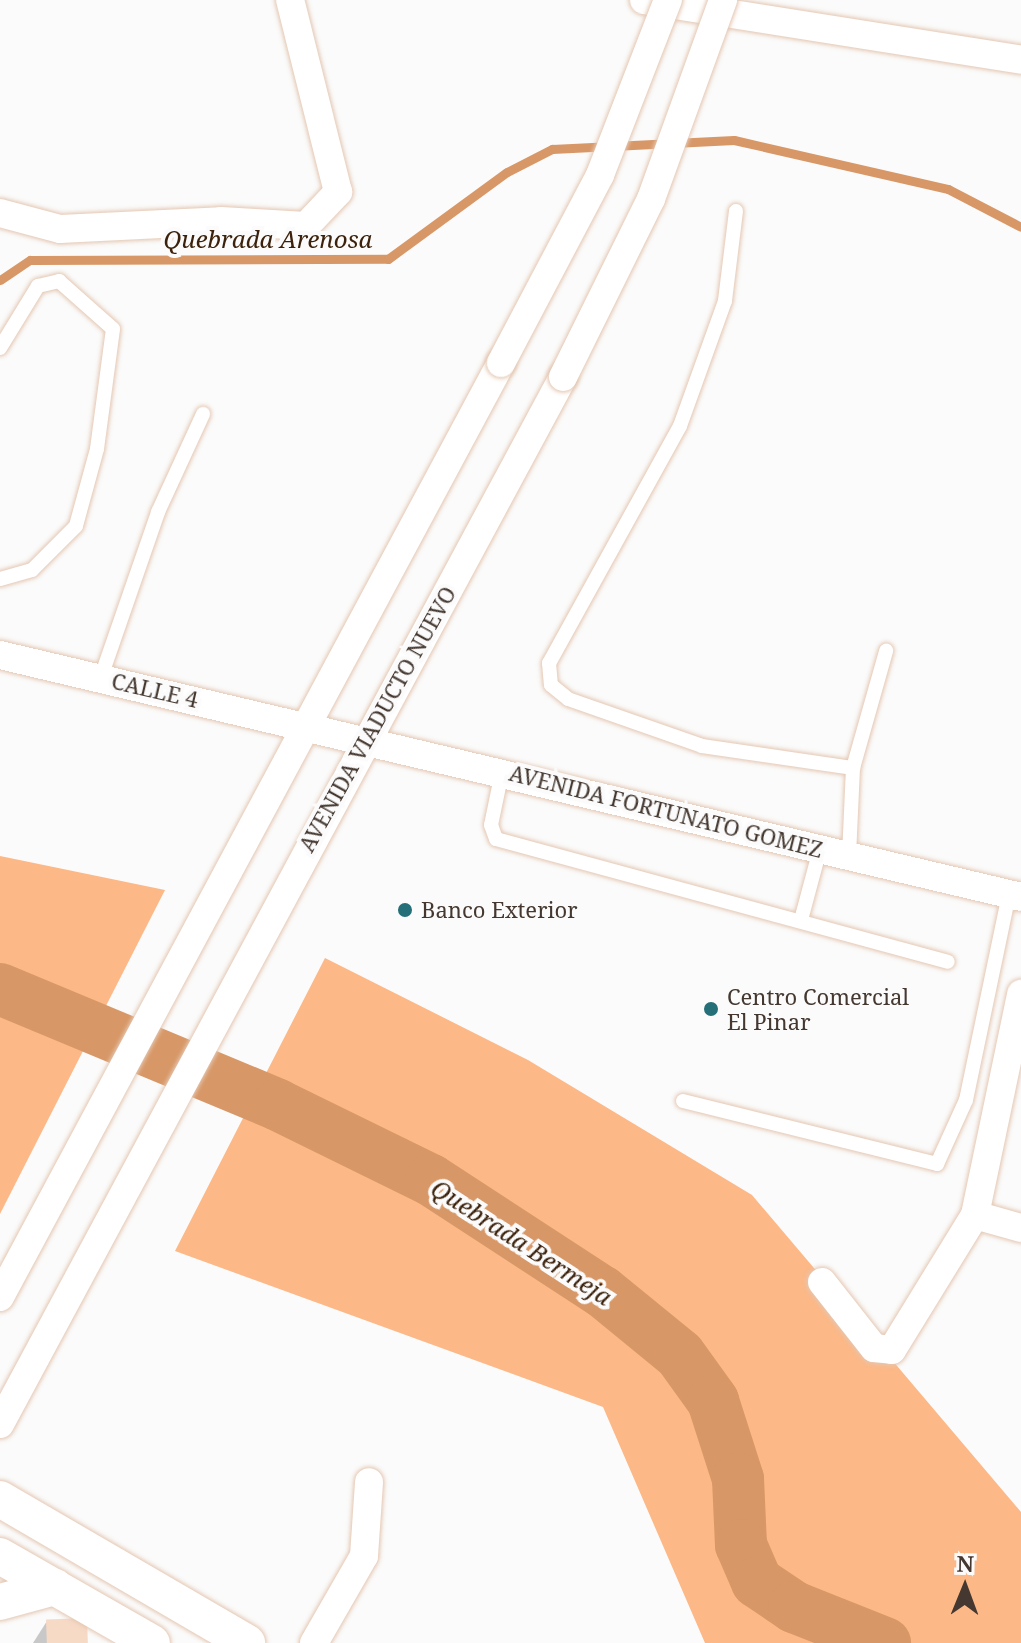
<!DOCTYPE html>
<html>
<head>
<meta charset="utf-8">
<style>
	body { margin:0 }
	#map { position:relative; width:1021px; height:1643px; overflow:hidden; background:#fbfbfb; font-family:"Noto Serif",serif }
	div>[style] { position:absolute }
	.green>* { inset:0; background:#fcb887 }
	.shadow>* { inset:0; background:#0003 }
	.stream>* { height:9px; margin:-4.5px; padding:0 4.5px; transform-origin:4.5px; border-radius:4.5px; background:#d89766 }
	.river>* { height:52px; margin:-26px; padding:0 26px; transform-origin:26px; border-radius:26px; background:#d89766 }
	.building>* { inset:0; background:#f6dac6; transform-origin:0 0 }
	.roads { filter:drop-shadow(0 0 2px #e4c7b2) drop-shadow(0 0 2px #e4c7b2) }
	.service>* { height:14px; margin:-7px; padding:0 7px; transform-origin:7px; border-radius:7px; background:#fff }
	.minor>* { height:28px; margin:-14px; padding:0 14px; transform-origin:14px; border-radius:14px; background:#fff }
	.tertiary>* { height:36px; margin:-18px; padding:0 18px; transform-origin:18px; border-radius:18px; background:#fff }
	.bridges { filter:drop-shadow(0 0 2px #e4c7b2) drop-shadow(0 0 2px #e4c7b2) }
	.minor-bridge>* { height:28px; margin:-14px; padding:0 14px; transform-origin:14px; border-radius:14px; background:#fff }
	.dots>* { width:22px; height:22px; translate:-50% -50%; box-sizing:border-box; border:4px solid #fbfbfb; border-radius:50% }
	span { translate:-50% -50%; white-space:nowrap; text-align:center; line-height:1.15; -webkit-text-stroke:8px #fbfbfb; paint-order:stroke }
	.street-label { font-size:22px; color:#443830 }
	.poi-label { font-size:22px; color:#443830 }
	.left { translate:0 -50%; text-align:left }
	.water-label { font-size:24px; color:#3c220c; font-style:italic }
	.north { position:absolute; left:925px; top:1547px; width:80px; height:80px; -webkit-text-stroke:6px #fbfbfb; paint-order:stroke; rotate:1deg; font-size:22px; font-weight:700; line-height:32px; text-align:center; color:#443830 }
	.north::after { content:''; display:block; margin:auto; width:28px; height:36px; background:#443830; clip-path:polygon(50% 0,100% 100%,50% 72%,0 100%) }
</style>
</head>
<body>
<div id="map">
	<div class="green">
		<i style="clip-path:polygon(0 856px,165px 890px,0 1214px)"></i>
		<i style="clip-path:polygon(325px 958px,528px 1060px,752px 1195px,1021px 1512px,1021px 1643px,705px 1643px,603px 1407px,175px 1251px)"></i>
	</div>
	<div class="shadow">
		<i style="clip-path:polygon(47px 1621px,86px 1643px,33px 1643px)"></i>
	</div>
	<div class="stream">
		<i style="left:0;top:280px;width:36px;rotate:-34deg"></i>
		<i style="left:30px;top:260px;width:358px;rotate:-0.2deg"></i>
		<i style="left:388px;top:259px;width:147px;rotate:-36.2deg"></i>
		<i style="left:507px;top:172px;width:51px;rotate:-27.1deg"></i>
		<i style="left:552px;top:149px;width:182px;rotate:-2.8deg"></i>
		<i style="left:734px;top:140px;width:220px;rotate:12.9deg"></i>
		<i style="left:948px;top:189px;width:82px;rotate:27.5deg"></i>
	</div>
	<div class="river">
		<i style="left:0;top:989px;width:301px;rotate:22.6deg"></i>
		<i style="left:278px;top:1105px;width:170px;rotate:26.1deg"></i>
		<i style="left:431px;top:1180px;width:205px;rotate:33.1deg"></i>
		<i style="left:603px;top:1292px;width:99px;rotate:39.3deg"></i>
		<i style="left:680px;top:1355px;width:57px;rotate:54.3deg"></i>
		<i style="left:713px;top:1401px;width:82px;rotate:72.2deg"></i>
		<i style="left:738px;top:1479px;width:66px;rotate:87.4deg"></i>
		<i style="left:741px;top:1545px;width:40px;rotate:66.6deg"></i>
		<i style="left:757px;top:1582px;width:45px;rotate:34deg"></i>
		<i style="left:794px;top:1607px;width:98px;rotate:21.6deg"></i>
	</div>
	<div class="building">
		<i style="left:87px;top:1618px;width:25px;height:41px;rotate:88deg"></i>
	</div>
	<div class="roads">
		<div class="service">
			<i style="left:736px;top:211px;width:91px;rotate:97deg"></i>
			<i style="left:725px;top:301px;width:133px;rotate:109.8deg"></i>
			<i style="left:680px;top:426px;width:271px;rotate:118.9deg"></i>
			<i style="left:549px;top:663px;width:22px;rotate:85deg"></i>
			<i style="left:551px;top:685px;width:22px;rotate:39deg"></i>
			<i style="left:568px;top:699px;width:142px;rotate:19.3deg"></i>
			<i style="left:702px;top:746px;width:153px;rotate:8.3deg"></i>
			<i style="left:0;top:348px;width:73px;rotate:-58.5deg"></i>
			<i style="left:38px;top:286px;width:22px;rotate:-13deg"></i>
			<i style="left:59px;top:281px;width:72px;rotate:41.6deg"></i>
			<i style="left:113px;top:329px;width:121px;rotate:97.6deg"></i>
			<i style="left:97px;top:449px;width:80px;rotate:105.3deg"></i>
			<i style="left:76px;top:526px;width:62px;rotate:135deg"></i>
			<i style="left:32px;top:570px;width:33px;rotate:164deg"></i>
			<i style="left:101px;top:677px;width:175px;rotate:-70.9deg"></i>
			<i style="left:158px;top:512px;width:108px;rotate:-65.3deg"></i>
			<i style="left:502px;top:772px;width:54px;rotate:101.7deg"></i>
			<i style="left:491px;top:825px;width:15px;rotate:70deg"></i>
			<i style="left:496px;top:839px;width:468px;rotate:15.2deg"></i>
			<i style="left:849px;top:856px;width:88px;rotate:-87.4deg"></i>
			<i style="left:853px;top:768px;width:122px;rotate:-74.2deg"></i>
			<i style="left:801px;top:920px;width:73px;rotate:-75deg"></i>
			<i style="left:683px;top:1101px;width:262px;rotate:13.9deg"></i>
			<i style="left:937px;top:1164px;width:70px;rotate:-65.6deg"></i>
			<i style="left:966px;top:1100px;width:210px;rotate:-78.2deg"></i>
		</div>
		<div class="minor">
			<i style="left:644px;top:0;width:382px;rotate:9deg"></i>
			<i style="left:0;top:213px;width:62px;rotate:14.9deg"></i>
			<i style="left:60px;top:229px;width:161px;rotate:-2.8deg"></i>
			<i style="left:221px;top:221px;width:85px;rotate:3.4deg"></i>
			<i style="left:306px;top:226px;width:47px;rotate:-46.7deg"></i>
			<i style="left:338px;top:192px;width:198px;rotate:-104deg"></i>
			<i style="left:0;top:655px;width:1049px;rotate:13.33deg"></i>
			<i style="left:975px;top:1215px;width:48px;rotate:15.8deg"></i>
			<i style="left:822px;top:1282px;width:84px;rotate:51.8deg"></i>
			<i style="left:874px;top:1348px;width:18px;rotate:6deg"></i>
			<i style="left:892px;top:1350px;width:158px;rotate:-58.4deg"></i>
			<i style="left:975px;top:1215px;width:226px;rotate:-78.2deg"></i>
			<i style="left:0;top:1297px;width:1060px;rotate:-61.79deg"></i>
			<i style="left:0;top:1424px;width:1189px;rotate:-61.73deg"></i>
			<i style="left:314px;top:1643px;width:100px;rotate:-60.1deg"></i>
			<i style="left:364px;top:1556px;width:74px;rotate:-86.1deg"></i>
		</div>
		<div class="tertiary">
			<i style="left:0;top:1499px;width:286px;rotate:30.2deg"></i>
			<i style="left:0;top:1556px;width:175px;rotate:29.8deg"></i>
			<i style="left:0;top:1602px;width:57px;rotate:-15.3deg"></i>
		</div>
	</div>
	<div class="bridges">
		<div class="minor-bridge">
			<i style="left:501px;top:363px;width:212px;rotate:-62.2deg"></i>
			<i style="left:600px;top:175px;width:188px;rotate:-68.8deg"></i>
			<i style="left:563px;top:377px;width:199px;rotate:-63.7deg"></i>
			<i style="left:651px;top:199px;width:212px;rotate:-70.1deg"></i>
		</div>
	</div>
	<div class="dots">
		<i style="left:405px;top:910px;background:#256f78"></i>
		<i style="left:711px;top:1009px;background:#256f78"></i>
	</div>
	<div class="street-label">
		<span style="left:155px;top:690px;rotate:13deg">CALLE 4</span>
		<span style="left:377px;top:719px;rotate:-61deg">AVENIDA VIADUCTO NUEVO</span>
		<span style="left:666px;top:811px;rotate:14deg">AVENIDA FORTUNATO GOMEZ</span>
	</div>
	<div class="poi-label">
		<span class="left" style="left:421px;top:910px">Banco Exterior</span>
		<span class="left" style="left:727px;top:1009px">Centro Comercial<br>El Pinar</span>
	</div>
	<div class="water-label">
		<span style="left:268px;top:239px">Quebrada Arenosa</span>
		<span style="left:522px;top:1242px;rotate:33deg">Quebrada Bermeja</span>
	</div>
	<div class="north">N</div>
</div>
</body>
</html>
